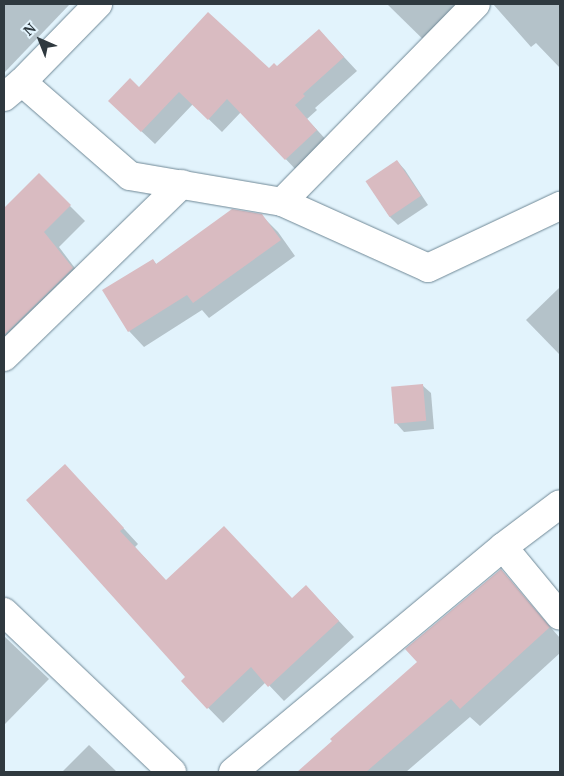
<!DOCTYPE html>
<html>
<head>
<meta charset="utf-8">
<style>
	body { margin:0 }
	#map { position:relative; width:564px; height:776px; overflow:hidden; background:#e2f3fc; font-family:"PT Serif",serif }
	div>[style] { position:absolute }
	.shadow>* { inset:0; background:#0003 }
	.building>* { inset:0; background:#d9bbc1; transform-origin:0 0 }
	.roads { filter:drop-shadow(0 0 1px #6f8896) drop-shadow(0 0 1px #6f8896) }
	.street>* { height:28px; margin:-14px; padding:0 14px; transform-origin:14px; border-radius:14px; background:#fff }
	span { translate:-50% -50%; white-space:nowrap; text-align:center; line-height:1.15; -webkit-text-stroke:4.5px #e2f3fc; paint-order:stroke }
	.frame { position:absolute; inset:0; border:5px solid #2f393f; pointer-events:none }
	.north { position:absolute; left:15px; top:15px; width:50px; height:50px; -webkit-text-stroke:4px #e2f3fc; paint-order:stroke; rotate:316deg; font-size:14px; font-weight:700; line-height:20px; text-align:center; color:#2f393f }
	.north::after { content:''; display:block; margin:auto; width:18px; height:22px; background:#2f393f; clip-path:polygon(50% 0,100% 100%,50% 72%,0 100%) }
</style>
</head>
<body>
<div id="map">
	<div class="shadow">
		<i style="clip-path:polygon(4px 4px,70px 4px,4px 73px)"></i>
		<i style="clip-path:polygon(387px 4px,490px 4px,438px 54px)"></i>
		<i style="clip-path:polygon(493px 4px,560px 4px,560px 68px,536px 43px,531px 47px)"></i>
		<i style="clip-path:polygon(319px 30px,357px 71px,315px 108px,317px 110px,307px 119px,330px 144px,299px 173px,241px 112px,222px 132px,193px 104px,155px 144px,123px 114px,139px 89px,277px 68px)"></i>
		<i style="clip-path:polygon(397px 161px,405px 170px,428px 205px,398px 225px,390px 217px,367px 182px)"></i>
		<i style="clip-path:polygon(39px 175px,85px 221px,59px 247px,87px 284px,4px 354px,4px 210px)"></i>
		<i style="clip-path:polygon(262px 216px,278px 232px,295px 256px,209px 318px,202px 310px,144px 347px,129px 331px,153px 260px,157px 265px)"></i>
		<i style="clip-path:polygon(560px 287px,560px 355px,526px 320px)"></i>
		<i style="clip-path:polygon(422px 385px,431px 393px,434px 429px,404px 432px,396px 423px)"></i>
		<i style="clip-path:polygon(80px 481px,138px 544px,135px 547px,167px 582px,292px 599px,306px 586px,354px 637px,284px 701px,266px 682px,223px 723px,182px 681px,187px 677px)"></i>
		<i style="clip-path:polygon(501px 571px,560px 638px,560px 653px,480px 726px,470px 717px,406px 772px,299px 772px,419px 662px)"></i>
		<i style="clip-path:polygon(4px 636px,49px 679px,4px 725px)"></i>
		<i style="clip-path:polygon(89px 745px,117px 772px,62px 772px)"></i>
	</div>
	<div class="building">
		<i style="clip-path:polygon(208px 12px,269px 68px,274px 63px,277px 66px,319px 29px,344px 57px,303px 94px,305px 96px,295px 105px,317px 130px,285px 160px,227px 99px,208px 120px,179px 92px,141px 132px,108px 101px,130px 78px,139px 87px)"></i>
		<i style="left:397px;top:160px;width:43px;height:38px;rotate:56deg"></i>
		<i style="clip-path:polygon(39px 173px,71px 205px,44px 232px,73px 268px,4px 335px,4px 208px)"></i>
		<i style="clip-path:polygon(232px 209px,262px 214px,281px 240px,193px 303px,187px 295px,128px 332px,102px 290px,153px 259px,156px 264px)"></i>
		<i style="left:423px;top:384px;width:37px;height:32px;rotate:85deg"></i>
		<i style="clip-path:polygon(65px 464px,124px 528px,120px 531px,166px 580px,224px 526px,292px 598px,306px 585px,339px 621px,268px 687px,251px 667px,207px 709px,181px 681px,185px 677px,26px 500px)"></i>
		<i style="clip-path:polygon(501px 569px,550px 627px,460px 709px,451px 699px,366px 772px,297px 772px,332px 741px,330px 739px,417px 662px,405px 649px)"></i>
	</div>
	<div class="roads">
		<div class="street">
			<i style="left:22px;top:82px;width:143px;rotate:41deg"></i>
			<i style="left:130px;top:176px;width:154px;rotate:9.7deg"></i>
			<i style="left:282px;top:202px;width:160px;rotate:24.3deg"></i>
			<i style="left:428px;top:268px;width:146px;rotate:-25.2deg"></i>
			<i style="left:4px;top:97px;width:23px;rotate:-40deg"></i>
			<i style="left:22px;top:82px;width:109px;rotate:-45.7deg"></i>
			<i style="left:282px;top:202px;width:277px;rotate:-45.6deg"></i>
			<i style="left:4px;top:357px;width:248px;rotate:-44.2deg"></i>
			<i style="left:503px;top:547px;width:89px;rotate:50.4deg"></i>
			<i style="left:4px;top:612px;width:232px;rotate:43.6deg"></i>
			<i style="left:233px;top:772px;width:351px;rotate:-39.8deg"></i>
			<i style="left:503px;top:547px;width:71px;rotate:-37deg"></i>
		</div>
	</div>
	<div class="frame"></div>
	<div class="north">N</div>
</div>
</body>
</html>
